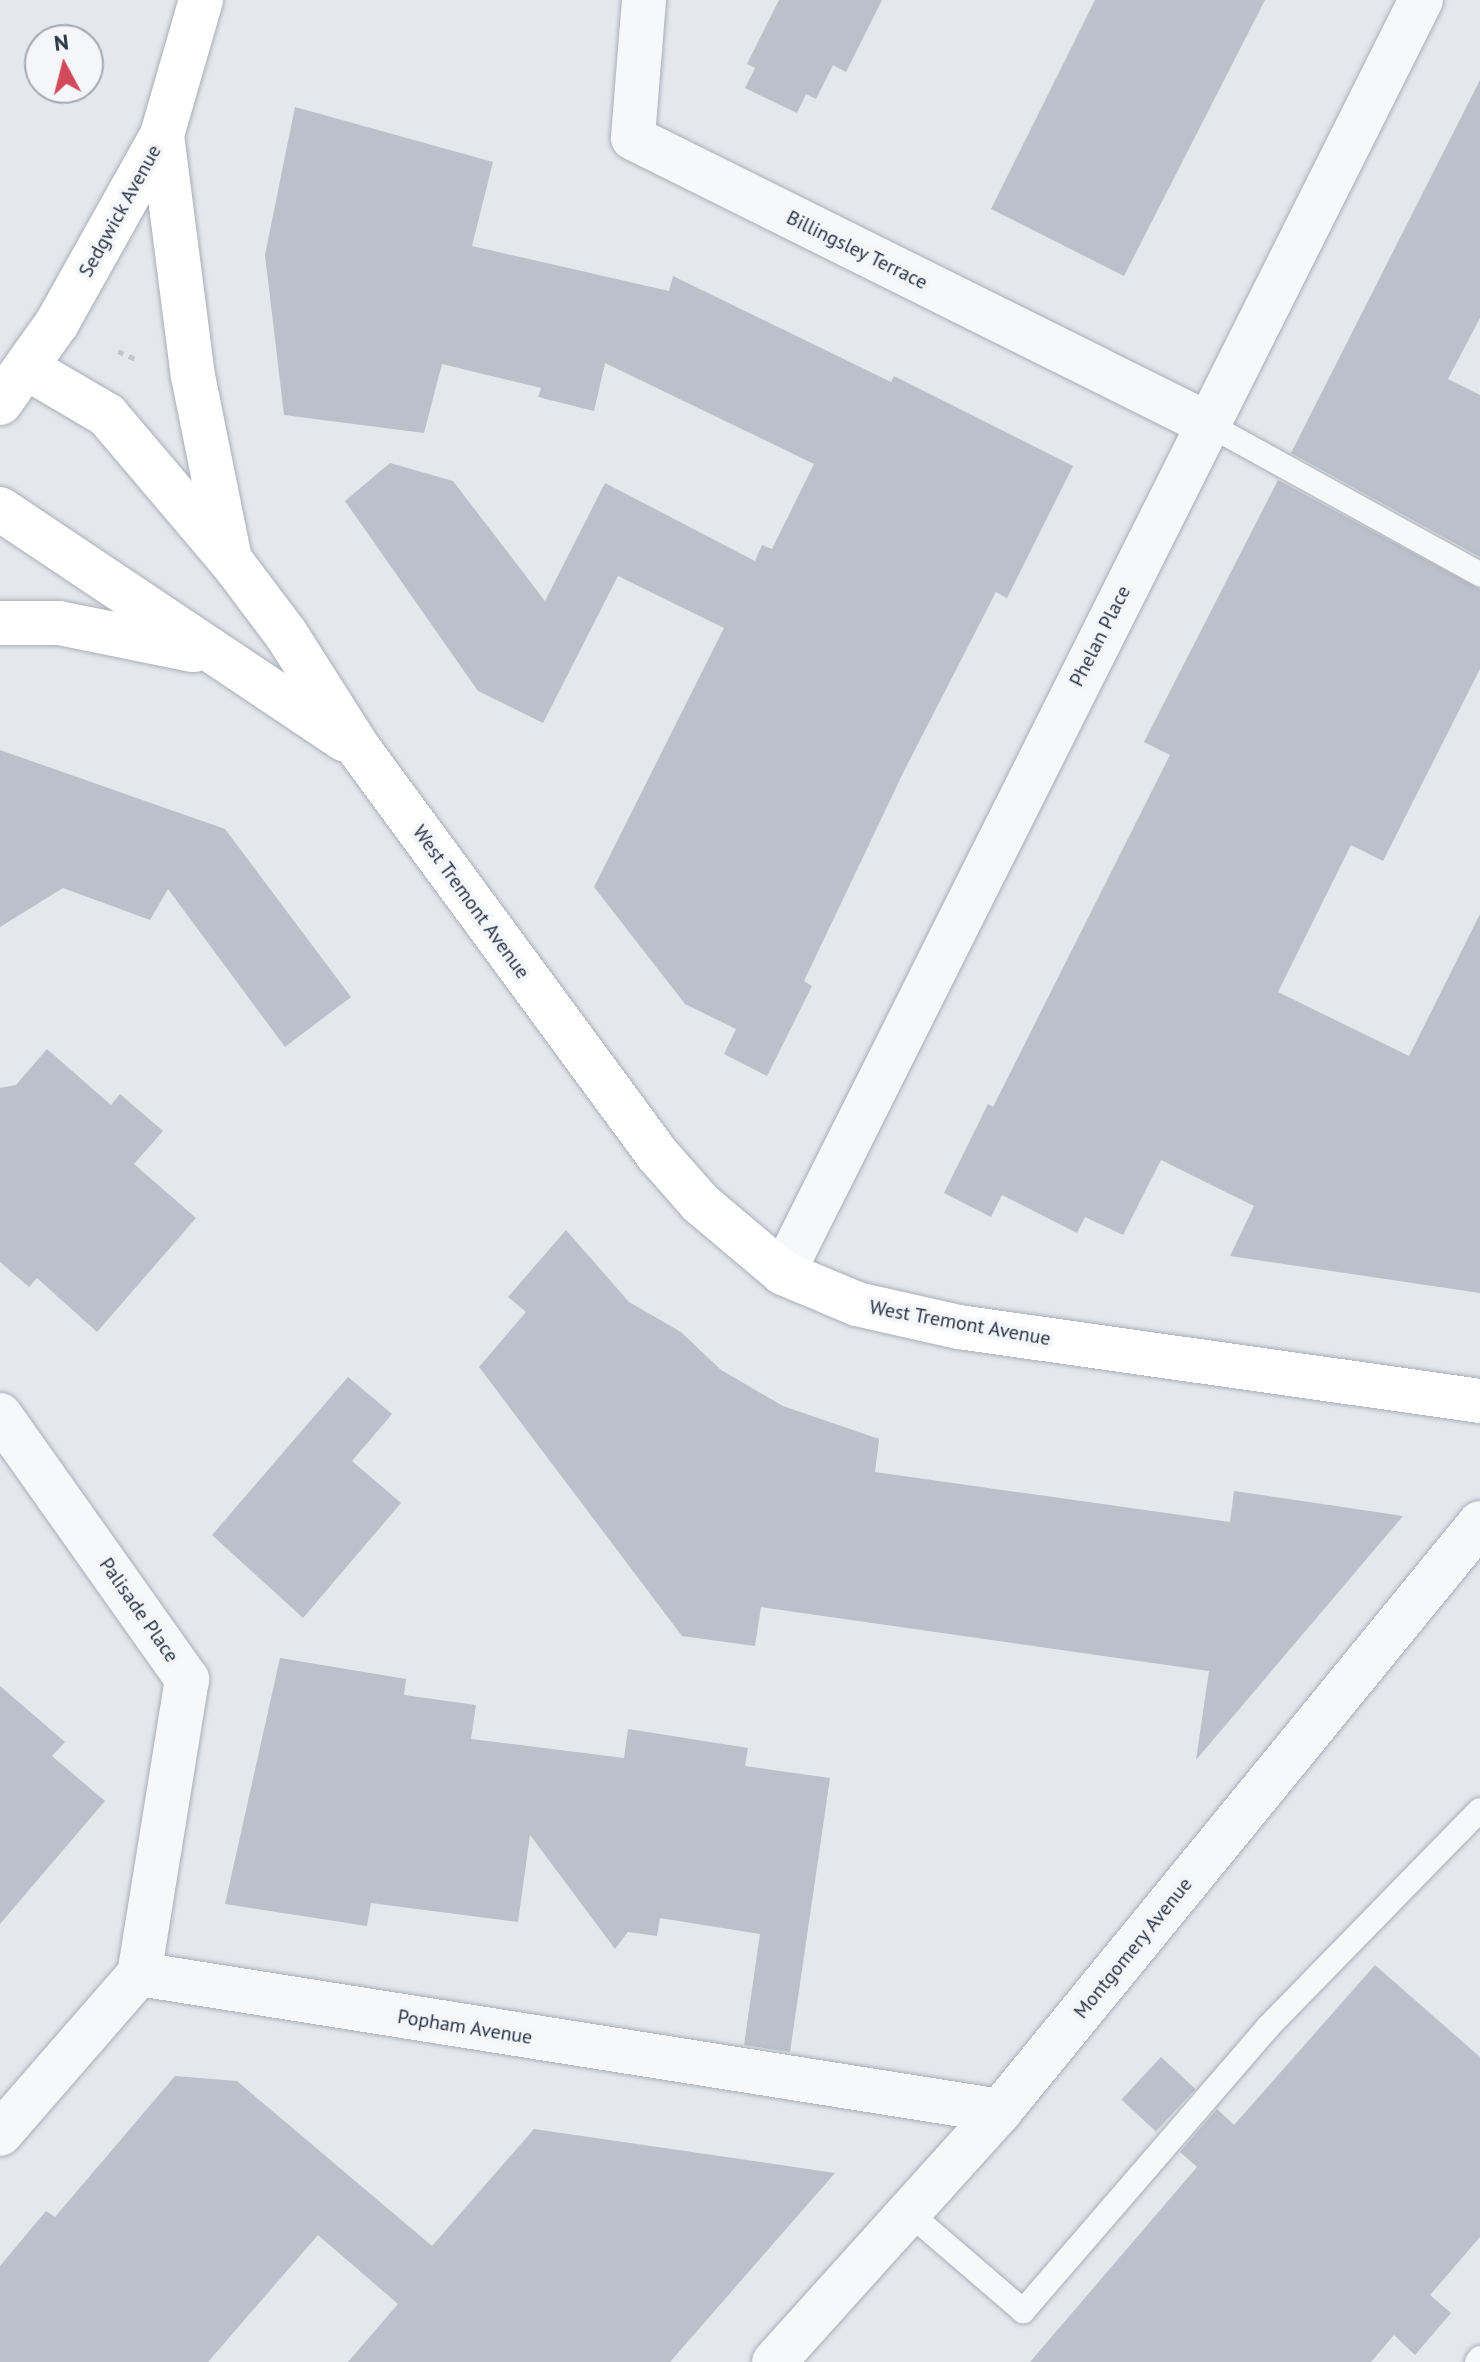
<!DOCTYPE html>
<html>
<head>
<meta charset="utf-8">
<style>
	body { margin:0 }
	#map { position:relative; width:1480px; height:2362px; overflow:hidden; background:#e4e7ec; font-family:"PT Sans",sans-serif }
	div>[style] { position:absolute }
	.building>* { inset:0; background:#bbc0ca; transform-origin:0 0 }
	.path>* { height:5px; margin-top:-2.5px; transform-origin:0; background:repeating-linear-gradient(90deg,#c2c5cb 0 6px,transparent 0 12px) }
	.roads { filter:drop-shadow(0 0 2px #a9aeb7) drop-shadow(0 0 2px #a9aeb7) }
	.service>* { height:24px; margin:-12px; padding:0 12px; transform-origin:12px; border-radius:12px; background:#f7f8fa }
	.minor>* { height:44px; margin:-22px; padding:0 22px; transform-origin:22px; border-radius:22px; background:#f7f8fa }
	.secondary>* { height:44px; margin:-22px; padding:0 22px; transform-origin:22px; border-radius:22px; background:#fff }
	span { translate:-50% -50%; white-space:nowrap; text-align:center; line-height:1.15; -webkit-text-stroke:8px #f4f6f9; paint-order:stroke }
	.street-label { font-size:20px; color:#2b3445 }
	.north { position:absolute; left:24px; top:24px; width:80px; height:80px; box-sizing:border-box; background:#f4f6f9; border:2px solid #a4a8b1; border-radius:50%; rotate:353deg; font-size:22px; font-weight:700; line-height:32px; text-align:center; color:#2b3445 }
	.north::after { content:''; display:block; margin:auto; width:28px; height:36px; background:#d1495b; clip-path:polygon(50% 0,100% 100%,50% 72%,0 100%) }
</style>
</head>
<body>
<div id="map">
	<div class="building">
		<i style="clip-path:polygon(779px 0,882px 0,846px 72px,833px 65px,816px 99px,806px 94px,797px 113px,745px 88px,755px 68px,747px 64px)"></i>
		<i style="clip-path:polygon(1095px 0,1265px 0,1124px 276px,991px 209px)"></i>
		<i style="clip-path:polygon(1480px 80px,1480px 318px,1448px 379px,1480px 395px,1480px 557px,1291px 453px)"></i>
		<i style="clip-path:polygon(295px 107px,493px 162px,472px 246px,669px 291px,673px 276px,891px 382px,894px 376px,1073px 466px,1007px 598px,996px 592px,904px 771px,804px 981px,812px 986px,767px 1076px,724px 1054px,736px 1029px,685px 1004px,594px 887px,724px 628px,618px 576px,543px 723px,478px 691px,345px 501px,390px 463px,453px 481px,545px 601px,605px 483px,755px 561px,762px 545px,772px 549px,814px 464px,605px 363px,594px 411px,538px 397px,541px 388px,442px 364px,424px 433px,284px 415px,265px 255px)"></i>
		<i style="clip-path:polygon(1278px 480px,1480px 589px,1480px 669px,1383px 861px,1351px 845px,1278px 992px,1409px 1056px,1480px 914px,1480px 1293px,1230px 1256px,1254px 1206px,1161px 1160px,1123px 1235px,1085px 1217px,1077px 1233px,1002px 1195px,991px 1217px,944px 1193px,988px 1104px,993px 1107px,1170px 755px,1144px 742px)"></i>
		<i style="clip-path:polygon(0 750px,225px 829px,351px 997px,285px 1047px,168px 889px,150px 920px,63px 888px,0 927px)"></i>
		<i style="clip-path:polygon(47px 1049px,111px 1105px,120px 1094px,163px 1131px,134px 1164px,196px 1218px,97px 1332px,37px 1278px,29px 1287px,0 1262px,0 1088px,16px 1085px)"></i>
		<i style="clip-path:polygon(566px 1230px,629px 1302px,681px 1332px,721px 1370px,783px 1406px,879px 1439px,875px 1472px,1230px 1522px,1234px 1491px,1403px 1516px,1196px 1760px,1209px 1671px,761px 1607px,755px 1646px,682px 1636px,479px 1367px,526px 1312px,508px 1297px)"></i>
		<i style="clip-path:polygon(348px 1377px,392px 1414px,352px 1461px,401px 1503px,303px 1618px,212px 1535px)"></i>
		<i style="clip-path:polygon(280px 1658px,406px 1679px,404px 1695px,476px 1705px,471px 1739px,624px 1758px,628px 1729px,748px 1748px,745px 1766px,830px 1778px,790px 2052px,744px 2045px,760px 1934px,660px 1918px,657px 1936px,628px 1932px,615px 1949px,530px 1835px,518px 1922px,371px 1903px,367px 1926px,225px 1904px)"></i>
		<i style="clip-path:polygon(0 1686px,65px 1742px,52px 1756px,105px 1801px,0 1924px)"></i>
		<i style="clip-path:polygon(1375px 1965px,1480px 2057px,1480px 2237px,1430px 2295px,1451px 2313px,1415px 2355px,1394px 2335px,1371px 2362px,1030px 2362px,1197px 2167px,1180px 2152px,1217px 2109px,1234px 2125px)"></i>
		<i style="left:1161px;top:2057px;width:47px;height:58px;rotate:43deg"></i>
		<i style="clip-path:polygon(175px 2076px,237px 2081px,432px 2246px,534px 2129px,835px 2173px,670px 2362px,348px 2362px,398px 2304px,318px 2235px,208px 2362px,0 2362px,0 2266px,46px 2211px,55px 2217px)"></i>
	</div>
	<div class="path">
		<i style="left:118px;top:351px;width:19px;rotate:25deg"></i>
	</div>
	<div class="roads">
		<div class="service">
			<i style="left:1206px;top:423px;width:313px;rotate:28.9deg"></i>
			<i style="left:908px;top:2212px;width:152px;rotate:40.7deg"></i>
			<i style="left:1023px;top:2311px;width:375px;rotate:-49.2deg"></i>
			<i style="left:1268px;top:2027px;width:303px;rotate:-45.7deg"></i>
			<i style="left:1477px;top:2362px;width:5px;rotate:-53deg"></i>
		</div>
		<div class="minor">
			<i style="left:644px;top:0;width:138px;rotate:94.6deg"></i>
			<i style="left:633px;top:138px;width:640px;rotate:26.44deg"></i>
			<i style="left:783px;top:1273px;width:1424px;rotate:-63.38deg"></i>
			<i style="left:0;top:1415px;width:324px;rotate:54.7deg"></i>
			<i style="left:187px;top:1679px;width:299px;rotate:99.2deg"></i>
			<i style="left:139px;top:1974px;width:872px;rotate:9.04deg"></i>
			<i style="left:0;top:2134px;width:212px;rotate:-49deg"></i>
			<i style="left:774px;top:2362px;width:338px;rotate:-48deg"></i>
			<i style="left:1000px;top:2111px;width:759px;rotate:-50.77deg"></i>
		</div>
		<div class="secondary">
			<i style="left:162px;top:135px;width:243px;rotate:82.7deg"></i>
			<i style="left:193px;top:376px;width:187px;rotate:78.6deg"></i>
			<i style="left:27px;top:368px;width:93px;rotate:30.4deg"></i>
			<i style="left:107px;top:415px;width:192px;rotate:49.7deg"></i>
			<i style="left:231px;top:561px;width:91px;rotate:53deg"></i>
			<i style="left:286px;top:634px;width:136px;rotate:57.6deg"></i>
			<i style="left:359px;top:749px;width:503px;rotate:53.65deg"></i>
			<i style="left:657px;top:1154px;width:65px;rotate:48.7deg"></i>
			<i style="left:700px;top:1203px;width:109px;rotate:40.1deg"></i>
			<i style="left:783px;top:1273px;width:80px;rotate:22.7deg"></i>
			<i style="left:857px;top:1304px;width:105px;rotate:12.7deg"></i>
			<i style="left:959px;top:1327px;width:526px;rotate:8.08deg"></i>
			<i style="left:0;top:403px;width:98px;rotate:-54.5deg"></i>
			<i style="left:57px;top:323px;width:215px;rotate:-60.8deg"></i>
			<i style="left:162px;top:135px;width:141px;rotate:-73.9deg"></i>
			<i style="left:0;top:509px;width:414px;rotate:33.8deg"></i>
			<i style="left:0;top:623px;width:59px"></i>
			<i style="left:59px;top:623px;width:137px;rotate:11.4deg"></i>
		</div>
	</div>
	<div class="street-label">
		<span style="left:120px;top:211px;rotate:-61deg">Sedgwick Avenue</span>
		<span style="left:857px;top:250px;rotate:26deg">Billingsley Terrace</span>
		<span style="left:1100px;top:636px;rotate:-63deg">Phelan Place</span>
		<span style="left:471px;top:902px;rotate:54deg">West Tremont Avenue</span>
		<span style="left:960px;top:1323px;rotate:10deg">West Tremont Avenue</span>
		<span style="left:139px;top:1610px;rotate:55deg">Palisade Place</span>
		<span style="left:1133px;top:1948px;rotate:-51deg">Montgomery Avenue</span>
		<span style="left:465px;top:2027px;rotate:9deg">Popham Avenue</span>
	</div>
	<div class="north">N</div>
</div>
</body>
</html>
